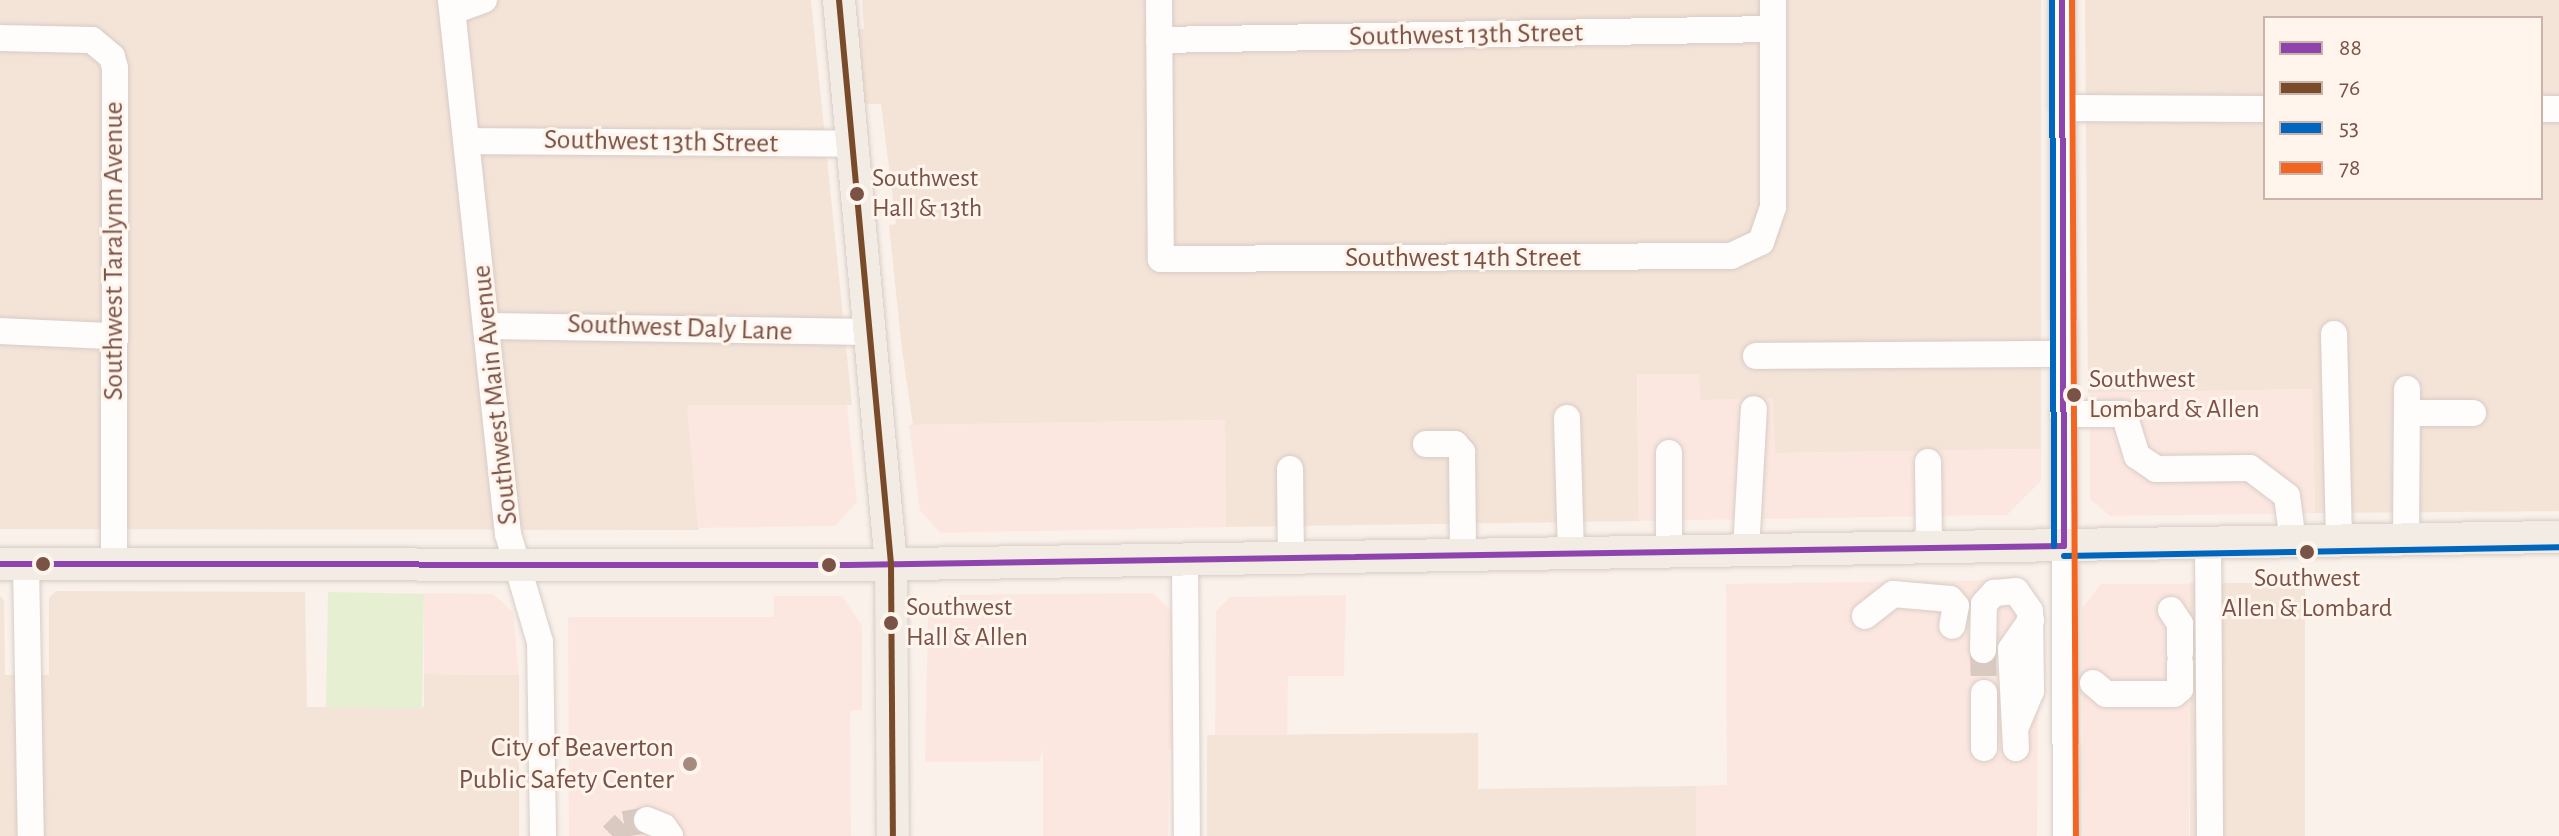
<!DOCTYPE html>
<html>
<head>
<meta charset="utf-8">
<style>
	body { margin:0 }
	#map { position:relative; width:2559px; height:836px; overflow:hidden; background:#f9f1ea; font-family:"Alegreya Sans",sans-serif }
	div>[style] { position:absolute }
	.residential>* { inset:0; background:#f4e4d8; transform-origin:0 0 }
	.commercial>* { inset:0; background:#fce7e0 }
	.green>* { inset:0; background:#e7efd3; transform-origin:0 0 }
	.minor-tunnel>* { height:26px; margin-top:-13px; transform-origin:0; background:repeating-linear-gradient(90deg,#d9c9c1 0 26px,transparent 0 39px) }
	.roads { filter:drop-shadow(0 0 2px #d8ccc6) drop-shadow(0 0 2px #d8ccc6) }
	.minor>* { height:26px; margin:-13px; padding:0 13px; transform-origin:13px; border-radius:13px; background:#fefdfc }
	.major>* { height:32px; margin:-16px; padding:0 16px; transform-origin:16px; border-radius:16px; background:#f3ece5 }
	.bus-1>* { height:6px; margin:-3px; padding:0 3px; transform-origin:3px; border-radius:3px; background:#8e44ad }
	.bus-2>* { height:6px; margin:-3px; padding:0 3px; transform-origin:3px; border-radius:3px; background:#7a4b2a }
	.bus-3>* { height:6px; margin:-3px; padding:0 3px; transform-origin:3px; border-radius:3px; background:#0065bd }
	.bus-4>* { height:6px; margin:-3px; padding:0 3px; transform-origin:3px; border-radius:3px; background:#f26522 }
	.dots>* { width:22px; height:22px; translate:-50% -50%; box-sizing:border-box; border:4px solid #fff5ed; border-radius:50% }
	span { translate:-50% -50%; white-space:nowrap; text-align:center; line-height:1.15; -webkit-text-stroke:6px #fff5ed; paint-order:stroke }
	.bus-label { font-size:26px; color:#7a5246 }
	.left { translate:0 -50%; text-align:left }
	.street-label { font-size:28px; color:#7a5246 }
	.poi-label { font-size:28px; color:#7a5246 }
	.right { translate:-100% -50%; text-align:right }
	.legend { position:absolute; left:2263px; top:16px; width:280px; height:184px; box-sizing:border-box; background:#fff5ed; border:2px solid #cab4aa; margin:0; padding:10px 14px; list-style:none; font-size:24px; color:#7a5246 }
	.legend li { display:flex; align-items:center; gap:16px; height:40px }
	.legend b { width:40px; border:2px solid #cab4aa }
</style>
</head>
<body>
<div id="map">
	<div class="residential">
		<i style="clip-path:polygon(0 0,811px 0,852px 405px,688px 405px,699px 530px,0 529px)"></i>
		<i style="clip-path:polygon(862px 0,2041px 0,2041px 449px,1774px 453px,1699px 400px,1637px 375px,1639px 521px,1226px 527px,1224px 420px,913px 425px,902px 350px,889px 225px,896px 224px,881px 104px,863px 104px,855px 30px,864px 29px)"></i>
		<i style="clip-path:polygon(evenodd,2085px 0,2559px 0,2559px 511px,2315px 513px,2312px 389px,2088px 393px,2085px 0,2265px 18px,2541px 18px,2541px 198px,2265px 198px,2265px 18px)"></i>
		<i style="left:2305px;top:583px;width:253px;height:115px;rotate:90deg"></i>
		<i style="clip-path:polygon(56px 591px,305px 592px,307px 707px,424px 707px,424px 674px,519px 675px,519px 836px,0 836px,0 596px,4px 600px,5px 675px,49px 675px,49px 598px)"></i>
		<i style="clip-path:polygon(1478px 733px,1478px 789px,1696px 786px,1696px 836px,1207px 836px,1207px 735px)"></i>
	</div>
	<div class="commercial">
		<i style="clip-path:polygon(1637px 374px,1699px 374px,1700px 400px,1773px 398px,1775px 453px,2041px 449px,2041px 481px,2007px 515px,1639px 521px)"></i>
		<i style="clip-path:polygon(2312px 389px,2315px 513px,2110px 516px,2090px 499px,2090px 393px)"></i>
		<i style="clip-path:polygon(687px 405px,847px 405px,857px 502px,835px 526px,698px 528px)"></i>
		<i style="clip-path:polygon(1225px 420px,1226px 527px,940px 533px,920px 510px,909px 425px)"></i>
		<i style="clip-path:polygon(2014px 580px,2033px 591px,2038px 609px,2037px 836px,1696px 836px,1696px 786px,1727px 785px,1726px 584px)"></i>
		<i style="clip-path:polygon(2101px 584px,2190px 584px,2189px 836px,2084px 836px,2082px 608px)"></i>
		<i style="clip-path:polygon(424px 593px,493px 594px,513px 612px,519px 675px,424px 674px)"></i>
		<i style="clip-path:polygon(1153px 593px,1172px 612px,1175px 749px,1169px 749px,1168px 836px,1043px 836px,1043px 750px,1039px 761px,925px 762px,928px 617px,949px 595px)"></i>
		<i style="clip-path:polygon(1346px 595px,1344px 676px,1288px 676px,1287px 735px,1215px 735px,1216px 611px,1230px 597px)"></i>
		<i style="clip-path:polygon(774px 596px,842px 596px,862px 626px,862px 710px,850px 711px,851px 836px,569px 836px,568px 617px,774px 617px)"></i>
	</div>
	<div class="green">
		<i style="left:328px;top:592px;width:96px;height:115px;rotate:1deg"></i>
	</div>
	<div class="minor-tunnel">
		<i style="left:1983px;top:650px;width:43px;rotate:88.7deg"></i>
		<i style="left:612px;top:836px;width:17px;rotate:-45deg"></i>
		<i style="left:624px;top:824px;width:23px;rotate:-10deg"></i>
	</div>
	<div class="roads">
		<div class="minor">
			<i style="left:451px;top:0;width:537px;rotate:83.91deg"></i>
			<i style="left:508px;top:534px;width:113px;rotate:73.5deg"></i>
			<i style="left:540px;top:642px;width:194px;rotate:89.1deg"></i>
			<i style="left:1159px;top:0;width:259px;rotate:89.6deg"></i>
			<i style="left:1161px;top:259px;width:570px;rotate:-0.3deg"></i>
			<i style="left:1731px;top:256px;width:33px;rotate:-25deg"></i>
			<i style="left:1761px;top:242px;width:37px;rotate:-71deg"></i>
			<i style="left:1773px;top:207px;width:207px;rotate:-90deg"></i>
			<i style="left:2062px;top:0;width:836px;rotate:89.73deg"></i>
			<i style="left:453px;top:11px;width:33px;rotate:-20deg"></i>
			<i style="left:0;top:38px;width:92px;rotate:1.2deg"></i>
			<i style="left:92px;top:40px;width:26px;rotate:40deg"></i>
			<i style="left:112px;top:57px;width:11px;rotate:75deg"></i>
			<i style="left:115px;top:68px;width:495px;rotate:90.1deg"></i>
			<i style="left:1159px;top:40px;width:614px;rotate:-1.03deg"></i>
			<i style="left:2062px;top:108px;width:203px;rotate:0.3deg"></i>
			<i style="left:2541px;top:109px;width:18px"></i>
			<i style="left:469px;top:141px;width:383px;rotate:0.4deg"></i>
			<i style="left:487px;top:326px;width:385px;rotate:0.9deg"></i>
			<i style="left:0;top:331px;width:112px;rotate:2.6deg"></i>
			<i style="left:2334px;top:334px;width:207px;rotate:88.6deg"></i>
			<i style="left:1756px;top:356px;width:306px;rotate:-0.4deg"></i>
			<i style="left:2407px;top:413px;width:66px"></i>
			<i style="left:2063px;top:414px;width:61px"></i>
			<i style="left:2124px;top:414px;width:44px;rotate:72.8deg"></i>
			<i style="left:2137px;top:456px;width:23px;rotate:34deg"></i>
			<i style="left:2156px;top:469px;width:94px;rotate:-0.6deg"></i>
			<i style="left:2250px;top:468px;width:46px;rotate:37.1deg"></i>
			<i style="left:2287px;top:496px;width:46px;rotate:82.6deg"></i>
			<i style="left:1567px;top:418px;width:135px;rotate:88.3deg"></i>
			<i style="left:1426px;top:444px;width:29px"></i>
			<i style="left:1455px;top:444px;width:11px;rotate:49deg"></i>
			<i style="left:1462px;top:452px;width:103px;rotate:89.4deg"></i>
			<i style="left:1669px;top:453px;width:99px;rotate:90deg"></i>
			<i style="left:1928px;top:462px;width:86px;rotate:89.3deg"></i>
			<i style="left:1290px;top:469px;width:89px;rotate:89.4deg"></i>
			<i style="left:2406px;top:540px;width:151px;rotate:-89.6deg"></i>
			<i style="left:2208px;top:543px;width:293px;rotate:89.6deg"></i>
			<i style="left:1746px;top:550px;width:141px;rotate:-86.8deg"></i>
			<i style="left:1185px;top:561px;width:275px;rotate:89.6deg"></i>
			<i style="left:26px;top:563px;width:273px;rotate:89deg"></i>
			<i style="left:2171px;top:610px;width:17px;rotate:57deg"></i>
			<i style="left:2180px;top:624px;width:29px;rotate:90deg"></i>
			<i style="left:1865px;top:616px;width:36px;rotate:-38deg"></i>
			<i style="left:1893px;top:594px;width:57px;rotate:5deg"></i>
			<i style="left:1950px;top:599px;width:9px;rotate:49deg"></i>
			<i style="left:1956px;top:606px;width:20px;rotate:101deg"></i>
			<i style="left:1983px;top:650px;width:46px;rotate:-88.8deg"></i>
			<i style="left:1984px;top:604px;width:15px;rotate:-48deg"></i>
			<i style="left:1994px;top:593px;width:22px;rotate:-5deg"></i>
			<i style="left:2016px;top:591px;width:24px;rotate:55deg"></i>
			<i style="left:2030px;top:611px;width:80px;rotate:89.3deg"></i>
			<i style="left:2031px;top:691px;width:39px;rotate:113deg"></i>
			<i style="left:2093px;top:683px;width:17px;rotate:40deg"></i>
			<i style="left:2106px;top:694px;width:68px"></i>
			<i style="left:2174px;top:694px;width:8px;rotate:-40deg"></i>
			<i style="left:2180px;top:689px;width:26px;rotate:-90deg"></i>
			<i style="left:1984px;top:693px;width:55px;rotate:90deg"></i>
			<i style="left:2016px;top:748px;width:99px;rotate:-92.9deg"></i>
			<i style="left:2011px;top:649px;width:35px;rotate:-55deg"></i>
			<i style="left:647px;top:820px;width:18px;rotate:22deg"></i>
			<i style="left:664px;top:827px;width:11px;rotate:56deg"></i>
		</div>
		<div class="major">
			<i style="left:839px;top:0;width:566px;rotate:84.73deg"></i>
			<i style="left:891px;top:564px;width:272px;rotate:89.6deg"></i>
			<i style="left:0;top:564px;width:848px;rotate:0.07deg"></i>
			<i style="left:848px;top:565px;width:1711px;rotate:-0.94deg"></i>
		</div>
	</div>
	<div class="bus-1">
		<i style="left:2062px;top:0;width:546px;rotate:89.79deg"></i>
		<i style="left:0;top:564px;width:848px;rotate:0.07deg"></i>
		<i style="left:848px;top:565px;width:1216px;rotate:-0.9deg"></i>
	</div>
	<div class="bus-2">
		<i style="left:839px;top:0;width:566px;rotate:84.73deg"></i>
		<i style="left:891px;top:564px;width:272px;rotate:89.6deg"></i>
	</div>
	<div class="bus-3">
		<i style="left:2052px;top:0;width:546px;rotate:89.79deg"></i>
		<i style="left:2064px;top:556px;width:495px;rotate:-1deg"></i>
	</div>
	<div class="bus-4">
		<i style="left:2072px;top:0;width:836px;rotate:89.73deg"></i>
	</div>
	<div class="dots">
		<i style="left:857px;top:194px;background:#7a5246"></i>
		<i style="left:2074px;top:395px;background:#7a5246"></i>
		<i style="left:2307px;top:552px;background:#7a5246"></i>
		<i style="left:43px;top:564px;background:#7a5246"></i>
		<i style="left:829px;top:565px;background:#7a5246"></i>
		<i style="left:891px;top:623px;background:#7a5246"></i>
		<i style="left:690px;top:764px;background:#a68a7f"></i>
	</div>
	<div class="bus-label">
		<span class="left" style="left:872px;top:194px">Southwest<br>Hall &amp; 13th</span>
		<span class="left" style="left:2089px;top:395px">Southwest<br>Lombard &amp; Allen</span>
		<span style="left:2307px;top:594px">Southwest<br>Allen &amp; Lombard</span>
		<span class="left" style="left:906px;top:623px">Southwest<br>Hall &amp; Allen</span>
	</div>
	<div class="street-label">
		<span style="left:1466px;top:35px;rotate:-1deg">Southwest 13th Street</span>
		<span style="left:661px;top:142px;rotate:1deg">Southwest 13th Street</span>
		<span style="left:114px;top:251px;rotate:-90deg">Southwest Taralynn Avenue</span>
		<span style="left:1463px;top:258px">Southwest 14th Street</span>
		<span style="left:680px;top:328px;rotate:2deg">Southwest Daly Lane</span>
		<span style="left:495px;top:395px;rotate:-96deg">Southwest Main Avenue</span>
	</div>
	<div class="poi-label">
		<span class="right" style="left:674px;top:764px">City of Beaverton<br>Public Safety Center</span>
	</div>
	<ul class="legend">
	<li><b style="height:10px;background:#8e44ad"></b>88</li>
	<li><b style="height:10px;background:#7a4b2a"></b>76</li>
	<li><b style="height:10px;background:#0065bd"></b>53</li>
	<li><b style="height:10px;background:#f26522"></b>78</li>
	</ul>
</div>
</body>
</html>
